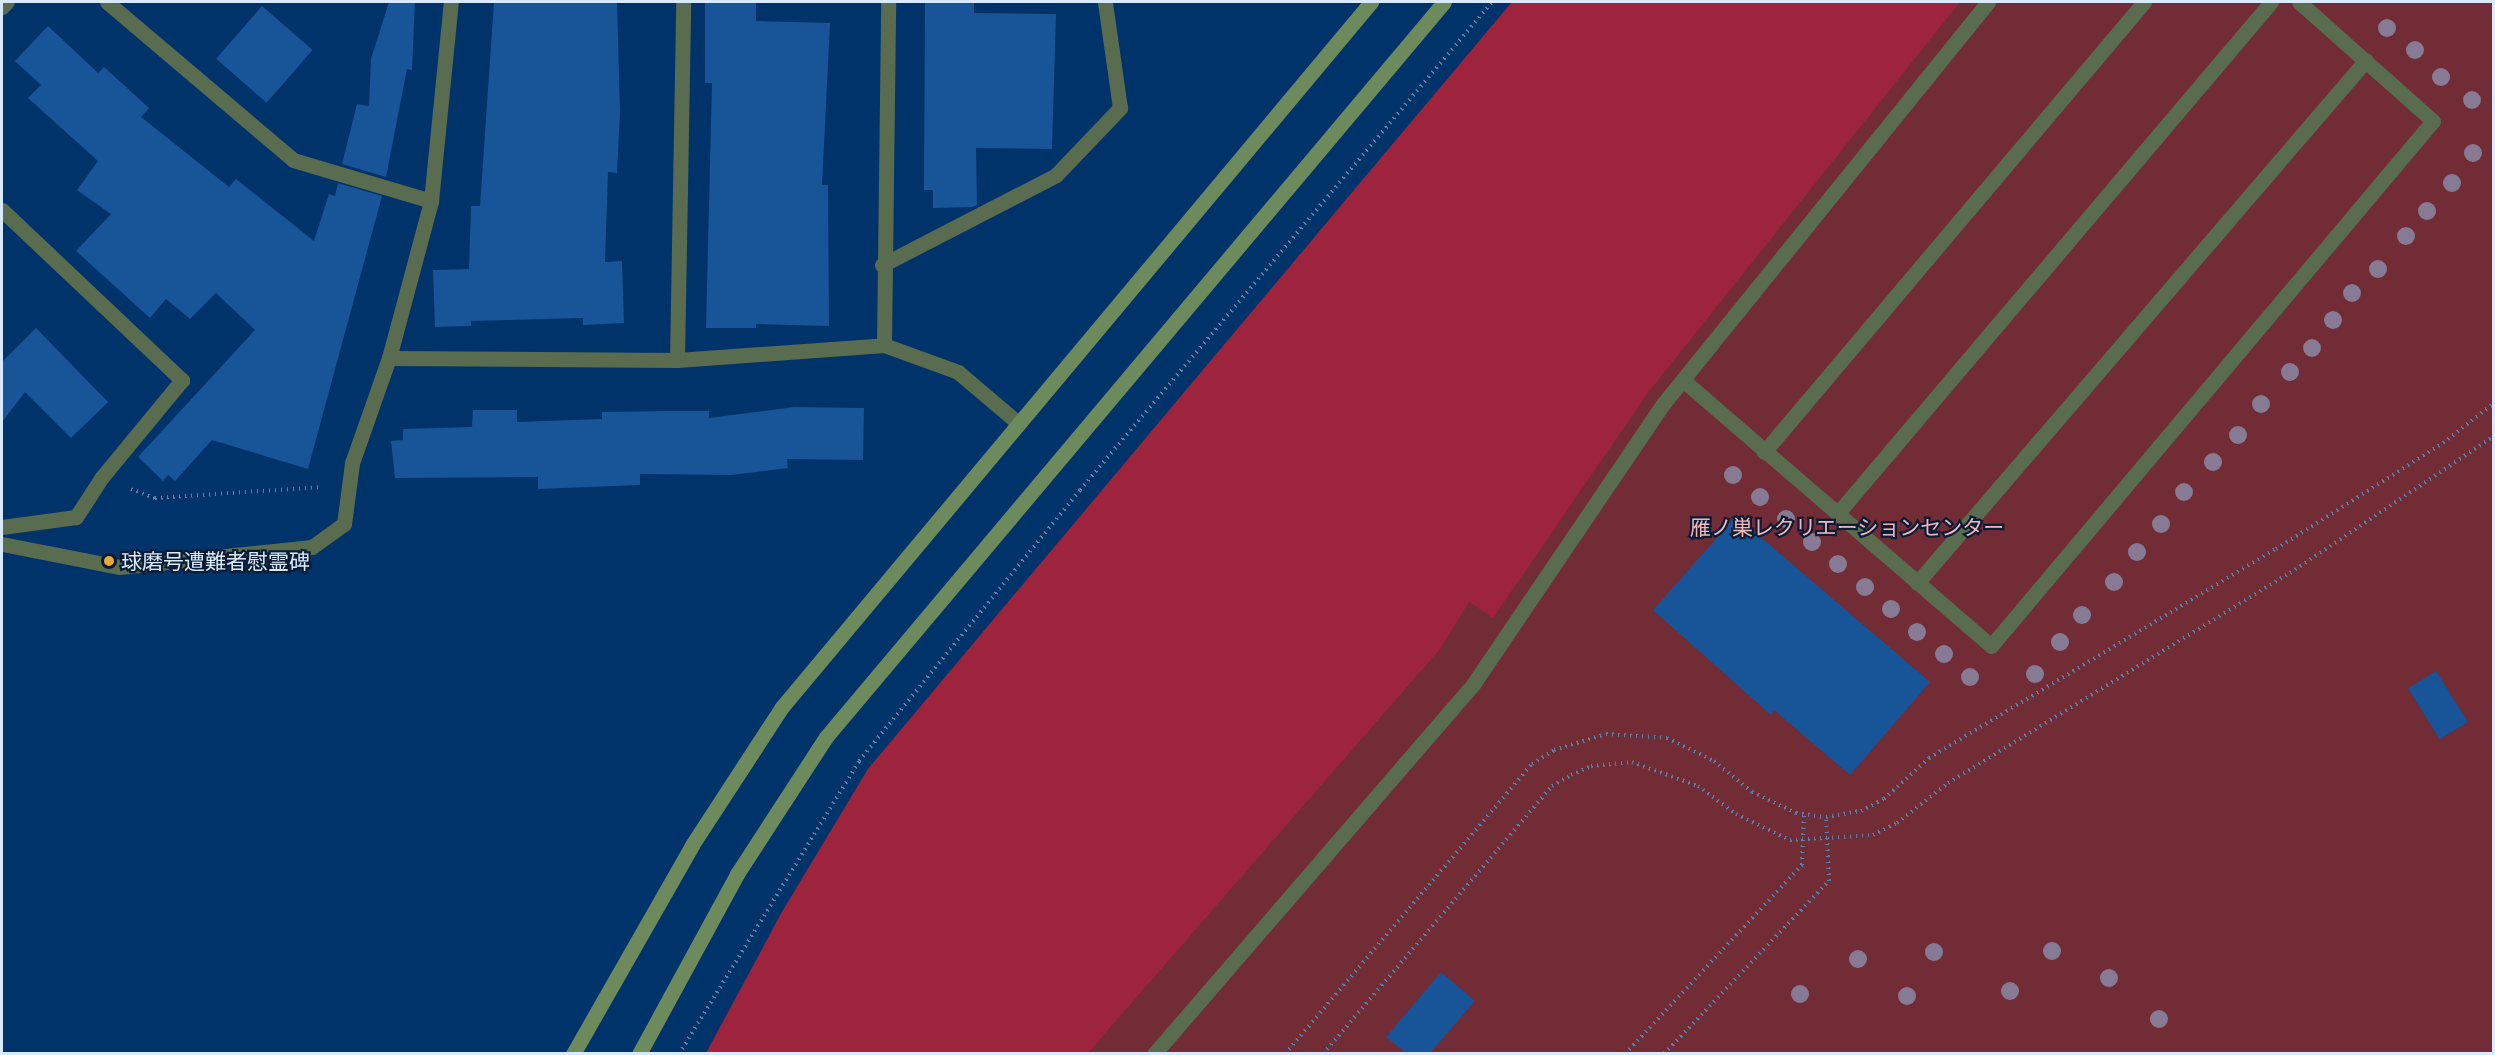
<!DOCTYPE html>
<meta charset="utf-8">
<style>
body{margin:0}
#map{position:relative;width:2495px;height:1055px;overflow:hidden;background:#00336a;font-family:Lato,"Noto Sans JP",sans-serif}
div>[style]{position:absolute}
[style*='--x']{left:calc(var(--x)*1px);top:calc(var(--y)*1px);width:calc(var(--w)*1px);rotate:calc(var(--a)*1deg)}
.green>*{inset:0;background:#712c35}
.forest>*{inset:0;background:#9e233d}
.building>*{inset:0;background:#175498;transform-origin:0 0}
.path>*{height:4px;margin-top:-2px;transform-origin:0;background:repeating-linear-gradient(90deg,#5b80a8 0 1.5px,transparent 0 6px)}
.lane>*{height:15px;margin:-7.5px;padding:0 7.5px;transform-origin:7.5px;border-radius:7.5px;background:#596c4f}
.street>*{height:15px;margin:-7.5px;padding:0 7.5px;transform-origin:7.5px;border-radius:7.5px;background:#596c4f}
.secondary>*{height:15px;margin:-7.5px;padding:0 7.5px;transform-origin:7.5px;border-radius:7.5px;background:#6d8a5d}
.trees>*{width:18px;height:18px;margin:-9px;border-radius:50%;background:#877a95}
.dots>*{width:16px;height:16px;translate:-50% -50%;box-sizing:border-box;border:3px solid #081c35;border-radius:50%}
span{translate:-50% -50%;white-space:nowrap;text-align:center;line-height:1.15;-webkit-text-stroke:4.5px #081c35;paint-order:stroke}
.park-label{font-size:21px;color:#f6b5b9}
.poi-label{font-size:21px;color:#daeafe}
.left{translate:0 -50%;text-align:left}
.frame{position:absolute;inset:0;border:3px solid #daeafe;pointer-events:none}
</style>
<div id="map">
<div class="green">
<i style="clip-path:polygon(1512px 2px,2493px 2px,2493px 1053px,707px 1054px,782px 912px,868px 769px)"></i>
</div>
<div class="forest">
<i style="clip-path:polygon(1512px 2px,1960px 2px,1647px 394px,1493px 618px,1469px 602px,1440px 649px,1088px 1053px,706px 1053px,782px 912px,868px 769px)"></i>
</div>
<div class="building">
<i style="clip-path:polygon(389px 2px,415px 2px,412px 70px,407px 69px,386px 177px,342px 164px,357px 104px,369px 106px,371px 59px)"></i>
<i style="clip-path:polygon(494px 2px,617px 2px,620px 111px,617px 173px,608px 172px,605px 262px,622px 261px,624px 323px,583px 325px,583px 318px,471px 321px,471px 326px,435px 327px,433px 270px,469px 269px,471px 206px,480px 206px)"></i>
<i style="clip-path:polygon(705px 2px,756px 2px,756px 21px,830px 23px,822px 185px,828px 185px,829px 326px,756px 324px,756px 328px,706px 328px,712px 83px,705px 83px)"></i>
<i style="clip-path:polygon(925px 2px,974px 2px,974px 13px,1056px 14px,1052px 149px,976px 148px,977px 205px,972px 207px,933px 208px,933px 190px,924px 190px)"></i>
<i style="left:262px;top:6px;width:67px;height:70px;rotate:41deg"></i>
<i style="clip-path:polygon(48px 26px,98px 73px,104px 67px,149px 108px,141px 117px,229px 187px,236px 179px,314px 241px,329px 194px,335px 196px,338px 183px,382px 196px,308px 469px,212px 440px,175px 481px,168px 475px,163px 481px,138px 457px,255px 330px,216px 293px,190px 319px,166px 299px,150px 318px,76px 251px,111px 214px,77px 190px,98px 161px,28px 98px,41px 85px,15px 61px)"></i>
<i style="clip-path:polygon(36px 328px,108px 402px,71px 438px,25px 392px,2px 422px,2px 362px)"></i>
<i style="clip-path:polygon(794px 407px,864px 408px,863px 460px,787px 459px,788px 468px,731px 475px,640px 474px,640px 485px,538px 489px,538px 477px,395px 478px,391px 441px,403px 440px,403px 429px,472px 427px,473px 410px,517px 410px,517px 422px,602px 419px,602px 412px,673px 411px,709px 411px,709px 418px)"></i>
<i style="clip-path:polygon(1736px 516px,1930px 682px,1850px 775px,1774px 710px,1771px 715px,1653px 610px)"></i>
<i style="left:2436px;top:671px;width:60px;height:33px;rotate:58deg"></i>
<i style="clip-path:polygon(1441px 972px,1475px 1001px,1430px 1053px,1406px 1053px,1386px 1037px)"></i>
</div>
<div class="path">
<i style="--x:131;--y:489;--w:26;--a:21"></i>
<i style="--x:155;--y:498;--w:164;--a:-3.8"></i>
<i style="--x:679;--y:1054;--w:344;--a:-58.4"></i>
<i style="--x:859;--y:761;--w:350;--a:-50.8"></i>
<i style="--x:1080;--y:490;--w:639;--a:-49.83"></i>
<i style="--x:1285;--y:1054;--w:381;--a:-49.6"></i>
<i style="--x:1532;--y:764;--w:26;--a:-32"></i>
<i style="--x:1554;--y:750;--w:54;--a:-17.1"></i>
<i style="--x:1606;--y:734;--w:61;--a:3.8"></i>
<i style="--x:1667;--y:738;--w:52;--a:26.1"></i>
<i style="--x:1714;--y:761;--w:49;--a:39.2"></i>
<i style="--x:1752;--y:792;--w:49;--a:25.5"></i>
<i style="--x:1796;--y:813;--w:30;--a:8"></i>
<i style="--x:1826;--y:817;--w:36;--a:-10"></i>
<i style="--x:1861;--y:811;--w:26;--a:-28"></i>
<i style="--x:1884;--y:799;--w:61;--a:-42.3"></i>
<i style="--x:1929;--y:758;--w:405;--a:-31.1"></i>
<i style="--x:2276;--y:549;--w:198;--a:-32.4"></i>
<i style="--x:2443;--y:443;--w:65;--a:-38.1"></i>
<i style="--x:1323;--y:1054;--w:353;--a:-49.5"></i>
<i style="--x:1552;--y:786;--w:22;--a:-30"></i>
<i style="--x:1571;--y:775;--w:22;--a:-24"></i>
<i style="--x:1591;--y:766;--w:41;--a:-5.6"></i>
<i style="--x:1632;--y:762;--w:70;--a:20"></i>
<i style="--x:1698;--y:786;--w:47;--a:36.4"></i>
<i style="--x:1736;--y:814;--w:60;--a:25.7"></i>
<i style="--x:1790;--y:840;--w:83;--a:-3.4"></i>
<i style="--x:1873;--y:835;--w:27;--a:-27"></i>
<i style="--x:1897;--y:823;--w:65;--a:-38.1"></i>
<i style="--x:1948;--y:783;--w:401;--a:-31.6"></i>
<i style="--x:2290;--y:573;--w:246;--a:-33.9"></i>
<i style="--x:1625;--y:1054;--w:259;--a:-46.9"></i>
<i style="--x:1802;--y:865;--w:50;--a:-87.7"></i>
<i style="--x:1664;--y:1054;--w:239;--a:-46.4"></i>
<i style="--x:1829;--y:881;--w:64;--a:-92.7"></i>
</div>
<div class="lane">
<i style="--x:1683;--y:380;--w:407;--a:40.8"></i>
<i style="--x:1991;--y:646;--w:686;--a:-49.91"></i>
<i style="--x:2433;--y:121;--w:179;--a:-138.4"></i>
<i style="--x:1764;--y:452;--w:589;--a:-49.82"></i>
<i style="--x:1837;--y:514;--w:671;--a:-49.71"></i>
<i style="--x:1917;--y:583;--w:689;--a:-49.35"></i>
<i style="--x:1154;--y:1054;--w:490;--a:-49.2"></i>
<i style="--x:1474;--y:683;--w:337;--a:-55.9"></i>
<i style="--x:1663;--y:404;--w:517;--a:-51.05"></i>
</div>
<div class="street">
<i style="--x:107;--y:2;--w:244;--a:40.3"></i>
<i style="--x:293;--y:160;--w:144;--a:16.5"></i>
<i style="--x:2;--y:7;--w:7;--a:-45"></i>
<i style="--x:2;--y:210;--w:248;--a:43.4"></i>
<i style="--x:182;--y:380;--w:126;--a:129.5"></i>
<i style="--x:102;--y:477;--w:48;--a:123"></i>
<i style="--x:76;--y:517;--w:75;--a:172.3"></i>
<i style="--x:882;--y:265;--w:196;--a:-27.3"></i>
<i style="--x:1056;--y:175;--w:93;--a:-46.3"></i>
<i style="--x:1120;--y:108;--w:107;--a:-98.1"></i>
<i style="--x:884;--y:345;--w:343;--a:-89.3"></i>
<i style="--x:389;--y:358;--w:288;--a:0.4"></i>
<i style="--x:677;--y:360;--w:208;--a:-4.1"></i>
<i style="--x:884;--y:345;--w:79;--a:20"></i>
<i style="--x:958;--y:372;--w:77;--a:40.3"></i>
<i style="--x:677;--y:360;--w:358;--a:-89"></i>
<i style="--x:2;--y:544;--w:119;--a:11.1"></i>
<i style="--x:119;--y:567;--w:194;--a:-5.9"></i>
<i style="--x:312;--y:547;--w:39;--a:-36"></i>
<i style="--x:344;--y:524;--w:62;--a:-82.5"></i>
<i style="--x:352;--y:463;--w:111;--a:-70.6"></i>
<i style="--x:389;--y:358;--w:163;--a:-75"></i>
<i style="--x:431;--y:201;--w:200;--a:-84.3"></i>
</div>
<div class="secondary">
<i style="--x:573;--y:1054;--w:241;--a:-60.3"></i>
<i style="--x:692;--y:845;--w:165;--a:-56.9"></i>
<i style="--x:782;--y:707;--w:919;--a:-50.12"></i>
<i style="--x:639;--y:1054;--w:205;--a:-61.4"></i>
<i style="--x:737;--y:874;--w:163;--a:-57"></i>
<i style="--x:826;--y:737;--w:960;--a:-49.94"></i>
</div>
<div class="trees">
<i style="left:2387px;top:28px"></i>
<i style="left:2415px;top:50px"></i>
<i style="left:2441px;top:77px"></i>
<i style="left:2472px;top:100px"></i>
<i style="left:2473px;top:153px"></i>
<i style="left:2452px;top:183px"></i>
<i style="left:2427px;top:211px"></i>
<i style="left:2406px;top:236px"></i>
<i style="left:2378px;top:269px"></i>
<i style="left:2352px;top:293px"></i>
<i style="left:2333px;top:320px"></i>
<i style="left:2312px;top:348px"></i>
<i style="left:2290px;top:372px"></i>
<i style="left:2261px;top:404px"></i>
<i style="left:2238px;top:435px"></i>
<i style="left:2213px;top:462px"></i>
<i style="left:1733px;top:475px"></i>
<i style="left:2184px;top:492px"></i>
<i style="left:1760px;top:497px"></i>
<i style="left:1786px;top:519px"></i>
<i style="left:2161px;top:524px"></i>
<i style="left:1812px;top:542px"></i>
<i style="left:2137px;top:552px"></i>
<i style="left:1838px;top:564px"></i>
<i style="left:2114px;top:582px"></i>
<i style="left:1865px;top:587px"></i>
<i style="left:1891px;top:609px"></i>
<i style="left:2082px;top:615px"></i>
<i style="left:1917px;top:632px"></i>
<i style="left:2060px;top:642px"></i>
<i style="left:1944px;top:654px"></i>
<i style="left:2035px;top:674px"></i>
<i style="left:1970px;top:677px"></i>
<i style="left:2052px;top:951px"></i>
<i style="left:1934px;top:952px"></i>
<i style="left:1858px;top:959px"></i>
<i style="left:2109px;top:978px"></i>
<i style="left:2010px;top:991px"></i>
<i style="left:1800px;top:994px"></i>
<i style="left:1907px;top:996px"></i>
<i style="left:2159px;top:1019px"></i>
</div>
<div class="dots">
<i style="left:109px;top:561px;background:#eda83b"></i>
</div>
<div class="park-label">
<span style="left:1847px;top:527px">雁ノ巣レクリエーションセンター</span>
</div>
<div class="poi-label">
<span class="left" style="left:121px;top:561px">球磨号遭難者慰霊碑</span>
</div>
<div class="frame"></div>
</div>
